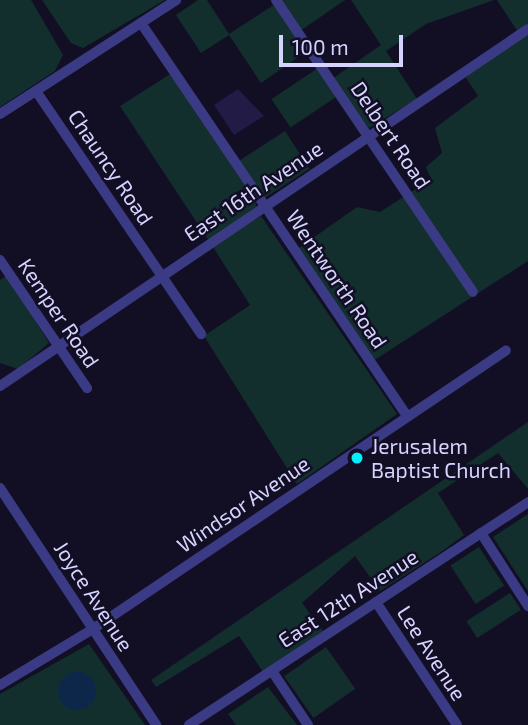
<!DOCTYPE html>
<style>
body{margin:0}
#map{position:relative;width:528px;height:725px;overflow:hidden;background:#120f25;font-family:"Exo 2",sans-serif}
div>[style]{position:absolute}
[style*='--x']{left:calc(var(--x)*1px);top:calc(var(--y)*1px);width:calc(var(--w)*1px);rotate:calc(var(--a)*1deg)}
.green>*{inset:0;background:#122f2d;transform-origin:0 0}
.water>*{inset:0;background:#0d274b}
.round{border-radius:50%}
.building>*{inset:0;background:#221b46}
.minor>*{height:10px;margin:-5px;padding:0 5px;transform-origin:5px;border-radius:5px;background:#3a3a85}
.dots>*{width:19px;height:19px;translate:-50% -50%;box-sizing:border-box;border:4px solid #120f25;border-radius:50%}
span{translate:-50% -50%;white-space:nowrap;text-align:center;line-height:1.15;-webkit-text-stroke:5px #120f25;paint-order:stroke}
.street-label{font-size:21px;color:#d6d3ff}
.poi-label{font-size:21px;color:#d6d3ff}
.left{translate:0 -50%;text-align:left}
.scale{position:absolute;left:279px;top:35px;width:124px;height:32px;box-sizing:border-box;border:4px solid #d6d3ff;border-top:0;padding-left:9px;font-size:21px;line-height:24px;white-space:nowrap;color:#d6d3ff;-webkit-text-stroke:5px #120f25;paint-order:stroke}
</style>
<div id="map">
<div class="green">
<i style="clip-path:polygon(0 0,31px 0,63px 55px,55px 71px,0 107px)"></i>
<i style="clip-path:polygon(42px 0,165px 0,83px 48px,71px 43px)"></i>
<i style="clip-path:polygon(198px 0,207px 0,229px 34px,275px 4px,307px 51px,261px 83px,229px 35px,201px 53px,176px 15px)"></i>
<i style="clip-path:polygon(279px 0,345px 0,300px 31px)"></i>
<i style="clip-path:polygon(351px 0,494px 0,426px 24px,386px 51px,417px 99px,369px 128px,332px 79px,381px 45px)"></i>
<i style="clip-path:polygon(497px 0,528px 0,528px 25px,518px 32px)"></i>
<i style="clip-path:polygon(528px 32px,528px 261px,373px 361px,296px 250px,357px 207px,380px 212px,431px 179px,426px 167px,442px 153px,435px 128px,478px 96px,465px 76px)"></i>
<i style="left:318px;top:68px;width:34px;height:56px;rotate:56deg"></i>
<i style="clip-path:polygon(172px 73px,255px 199px,256px 207px,209px 241px,120px 106px)"></i>
<i style="left:285px;top:131px;width:45px;height:56px;rotate:57deg"></i>
<i style="clip-path:polygon(261px 216px,397px 414px,297px 484px,204px 336px,250px 305px,213px 247px)"></i>
<i style="clip-path:polygon(7px 275px,49px 343px,18px 369px,0 363px,0 280px)"></i>
<i style="clip-path:polygon(528px 422px,528px 489px,498px 453px,438px 493px,464px 535px,441px 552px,380px 591px,355px 556px,302px 603px,323px 631px,263px 672px,239px 636px,156px 687px,151px 680px)"></i>
<i style="clip-path:polygon(528px 514px,528px 591px,493px 537px)"></i>
<i style="left:479px;top:547px;width:46px;height:34px;rotate:57deg"></i>
<i style="left:510px;top:593px;width:20px;height:52px;rotate:57deg"></i>
<i style="clip-path:polygon(89px 644px,145px 725px,0 725px,0 694px)"></i>
<i style="left:326px;top:647px;width:51px;height:51px;rotate:55deg"></i>
<i style="clip-path:polygon(268px 687px,297px 725px,236px 725px,228px 714px)"></i>
</div>
<div class="water">
<i class="round" style="left:58px;top:672px;width:38px;height:38px"></i>
</div>
<div class="building">
<i style="clip-path:polygon(238px 89px,264px 116px,234px 135px,214px 105px)"></i>
</div>
<div class="minor">
<i style="--x:276;--y:0;--w:352;--a:56"></i>
<i style="--x:141;--y:23;--w:475;--a:55.9"></i>
<i style="--x:36;--y:91;--w:294;--a:55.8"></i>
<i style="--x:0;--y:114;--w:210;--a:-32.9"></i>
<i style="--x:0;--y:260;--w:155;--a:55.8"></i>
<i style="--x:0;--y:386;--w:637;--a:-34.06"></i>
<i style="--x:0;--y:488;--w:284;--a:56.6"></i>
<i style="--x:481;--y:533;--w:87;--a:57.2"></i>
<i style="--x:376;--y:602;--w:147;--a:56.6"></i>
<i style="--x:272;--y:671;--w:65;--a:56.3"></i>
<i style="--x:0;--y:685;--w:109;--a:-31.1"></i>
<i style="--x:93;--y:629;--w:498;--a:-34"></i>
<i style="--x:189;--y:725;--w:406;--a:-33.3"></i>
</div>
<div class="dots">
<i style="left:357px;top:458px;background:#00f0fe"></i>
</div>
<div class="street-label">
<span style="left:391px;top:135px;rotate:56deg">Delbert Road</span>
<span style="left:111px;top:167px;rotate:56deg">Chauncy Road</span>
<span style="left:253px;top:191px;rotate:-34deg">East 16th Avenue</span>
<span style="left:337px;top:279px;rotate:56deg">Wentworth Road</span>
<span style="left:59px;top:313px;rotate:56deg">Kemper Road</span>
<span style="left:243px;top:504px;rotate:-34deg">Windsor Avenue</span>
<span style="left:94px;top:596px;rotate:57deg">Joyce Avenue</span>
<span style="left:348px;top:598px;rotate:-33deg">East 12th Avenue</span>
<span style="left:432px;top:653px;rotate:57deg">Lee Avenue</span>
</div>
<div class="poi-label">
<span class="left" style="left:371px;top:458px">Jerusalem<br>Baptist Church</span>
</div>
<div class="scale">100 m</div>
</div>
